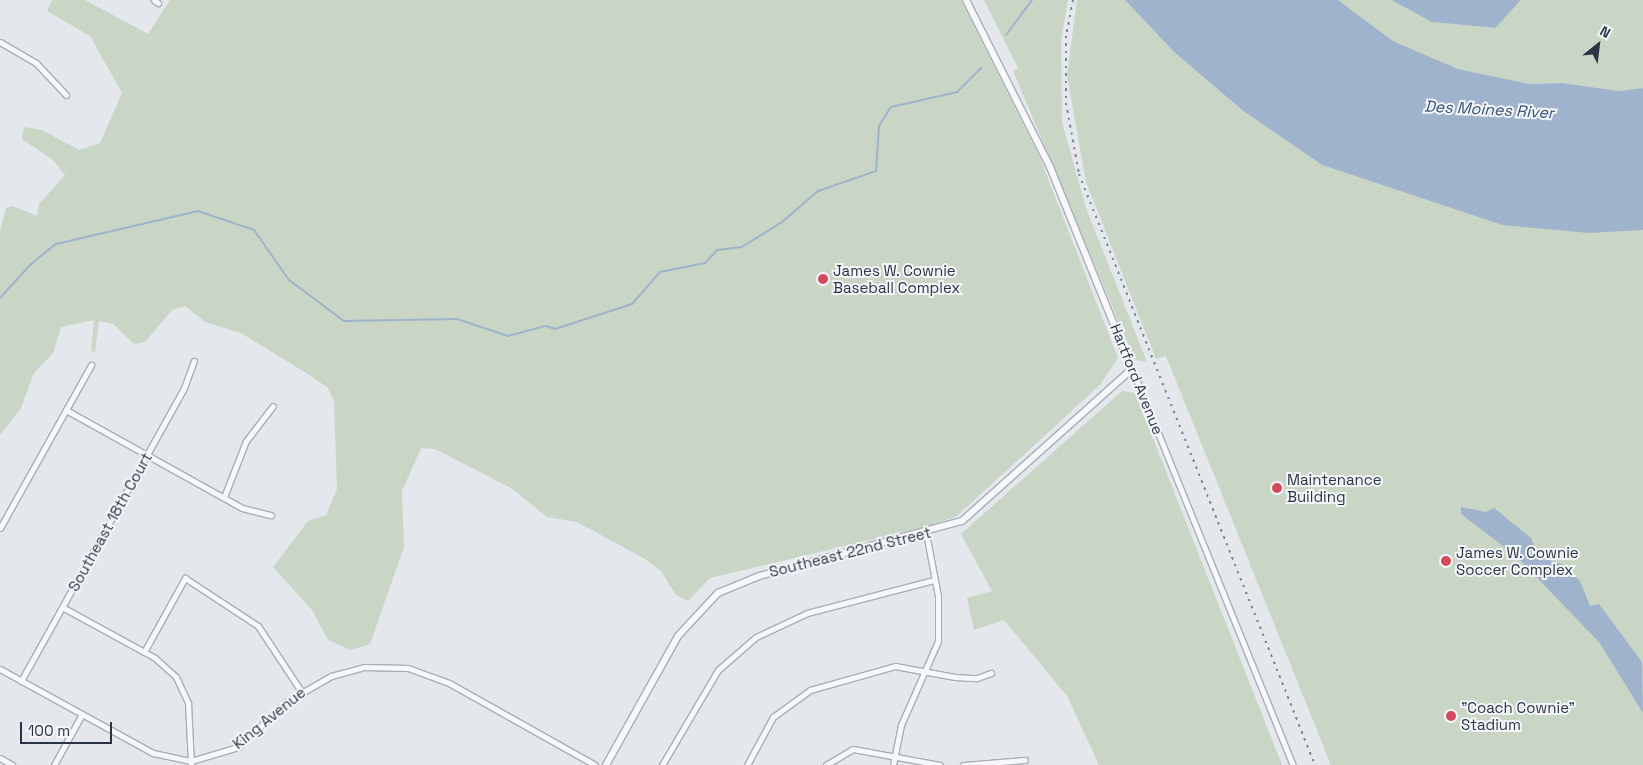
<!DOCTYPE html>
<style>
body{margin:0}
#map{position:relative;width:1643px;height:765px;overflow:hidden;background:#e4e7ec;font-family:"Space Grotesk",sans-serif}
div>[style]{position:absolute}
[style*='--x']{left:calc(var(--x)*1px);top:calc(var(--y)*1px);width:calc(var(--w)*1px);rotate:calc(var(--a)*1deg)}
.green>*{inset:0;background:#c9d6c5}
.water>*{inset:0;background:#9fb4cc}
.stream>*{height:2px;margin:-1px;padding:0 1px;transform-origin:1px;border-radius:1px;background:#9fb4cc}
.roads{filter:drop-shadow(1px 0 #a9aeb7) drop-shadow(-1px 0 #a9aeb7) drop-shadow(0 1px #a9aeb7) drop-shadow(0 -1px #a9aeb7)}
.minor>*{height:5px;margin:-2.5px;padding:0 2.5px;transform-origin:2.5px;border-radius:2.5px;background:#f7f8fa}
.tertiary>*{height:6px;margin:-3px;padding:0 3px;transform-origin:3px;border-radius:3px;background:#f7f8fa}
.rail>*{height:2px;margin-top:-1px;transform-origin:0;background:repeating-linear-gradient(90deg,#7d8696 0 2.5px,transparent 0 7.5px)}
.dots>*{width:14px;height:14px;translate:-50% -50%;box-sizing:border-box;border:2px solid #f4f6f9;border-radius:50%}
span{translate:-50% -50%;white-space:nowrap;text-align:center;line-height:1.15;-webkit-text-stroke:4px #f4f6f9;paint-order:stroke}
.poi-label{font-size:15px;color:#2b3445}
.left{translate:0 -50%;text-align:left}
.street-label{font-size:15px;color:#2b3445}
.water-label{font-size:16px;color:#34527a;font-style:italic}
.north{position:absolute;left:1573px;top:20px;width:50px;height:50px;-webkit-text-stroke:4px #f4f6f9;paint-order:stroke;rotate:29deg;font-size:14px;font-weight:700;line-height:20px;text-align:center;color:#2b3445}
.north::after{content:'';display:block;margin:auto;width:18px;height:22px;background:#2b3445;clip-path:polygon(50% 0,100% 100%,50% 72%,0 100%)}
.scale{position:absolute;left:20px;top:722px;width:92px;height:22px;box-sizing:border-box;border:2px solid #2b3445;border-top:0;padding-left:6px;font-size:15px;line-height:18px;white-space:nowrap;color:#2b3445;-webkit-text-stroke:4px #f4f6f9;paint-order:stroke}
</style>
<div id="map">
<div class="green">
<i style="clip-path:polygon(52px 0,85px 0,148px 34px,170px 0,961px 0,1040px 158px,1118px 358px,1100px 385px,957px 516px,929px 526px,710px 578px,688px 601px,676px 595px,661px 571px,645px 559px,577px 522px,547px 517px,511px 488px,435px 449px,421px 448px,402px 491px,404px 547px,370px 644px,351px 650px,328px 640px,312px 610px,273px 567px,308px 521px,326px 515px,337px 489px,334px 401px,328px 388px,311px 376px,241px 333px,205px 322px,185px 306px,172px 310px,145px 342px,134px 344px,113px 324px,99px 321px,95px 352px,91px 351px,94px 320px,61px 327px,53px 353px,34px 373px,21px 408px,0 435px,0 231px,6px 208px,13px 206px,37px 216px,39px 204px,65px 175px,53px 160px,22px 139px,24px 127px,42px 130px,79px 150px,100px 143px,122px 93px,90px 36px,47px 11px)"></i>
<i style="clip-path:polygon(984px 0,1068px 0,1061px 41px,1062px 122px,1086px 208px,1147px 362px,1136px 360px,1131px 351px,1013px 71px,1018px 68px)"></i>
<i style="clip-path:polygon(1077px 0,1125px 0,1174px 52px,1242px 110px,1322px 165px,1502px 225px,1643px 230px,1643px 765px,1331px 765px,1166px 356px,1156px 359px,1086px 182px,1067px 75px)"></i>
<i style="clip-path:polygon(1338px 0,1391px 0,1432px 22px,1494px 28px,1521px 0,1643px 0,1643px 88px,1619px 91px,1562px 83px,1530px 84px,1458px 69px,1393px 41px)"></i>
<i style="clip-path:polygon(1122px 391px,1135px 393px,1282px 765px,1099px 765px,1067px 696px,1004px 620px,974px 630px,967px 598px,992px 591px,961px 534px)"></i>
</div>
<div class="water">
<i style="clip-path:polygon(1125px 0,1338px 0,1393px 41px,1458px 69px,1530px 84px,1562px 83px,1619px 91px,1643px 88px,1643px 230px,1589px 233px,1502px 225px,1322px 165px,1242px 110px,1174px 52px)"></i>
<i style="clip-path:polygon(1391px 0,1521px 0,1495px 28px,1432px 22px)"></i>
<i style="clip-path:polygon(1461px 507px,1486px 512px,1494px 508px,1531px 538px,1539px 557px,1565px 565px,1580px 581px,1590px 606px,1599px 604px,1642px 662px,1643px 713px,1599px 642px,1516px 556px,1461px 514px)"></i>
</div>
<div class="stream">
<i style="--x:1006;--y:35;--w:44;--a:-53.4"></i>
<i style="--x:0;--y:298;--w:46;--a:-47.6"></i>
<i style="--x:31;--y:264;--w:32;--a:-39"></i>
<i style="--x:56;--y:244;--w:146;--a:-13.1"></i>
<i style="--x:198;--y:211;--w:59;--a:18.7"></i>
<i style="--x:254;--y:230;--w:61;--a:55"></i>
<i style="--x:289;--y:280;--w:69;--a:36.7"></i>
<i style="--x:344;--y:321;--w:113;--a:-1"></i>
<i style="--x:457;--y:319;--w:54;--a:18.4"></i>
<i style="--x:508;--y:336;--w:39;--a:-15"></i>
<i style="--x:546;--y:326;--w:9;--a:18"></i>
<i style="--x:555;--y:329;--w:81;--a:-18"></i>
<i style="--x:632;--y:304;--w:43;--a:-48.8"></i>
<i style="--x:660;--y:272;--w:46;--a:-11.3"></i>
<i style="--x:705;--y:263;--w:18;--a:-47"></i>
<i style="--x:717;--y:250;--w:25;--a:-7"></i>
<i style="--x:742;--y:247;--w:47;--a:-32"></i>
<i style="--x:782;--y:222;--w:48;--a:-40.7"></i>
<i style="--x:818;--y:191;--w:61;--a:-19"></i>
<i style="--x:876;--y:171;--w:45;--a:-86.2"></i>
<i style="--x:879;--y:126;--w:22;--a:-58"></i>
<i style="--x:891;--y:107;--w:68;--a:-12.8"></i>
<i style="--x:957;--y:92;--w:34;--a:-45"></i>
</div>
<div class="roads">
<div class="minor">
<i style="--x:154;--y:0;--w:5;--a:37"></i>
<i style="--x:0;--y:42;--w:42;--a:30.3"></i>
<i style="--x:36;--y:63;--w:44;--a:46.8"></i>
<i style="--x:1132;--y:369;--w:427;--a:67.9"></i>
<i style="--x:66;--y:410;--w:201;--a:29.1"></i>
<i style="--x:242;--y:508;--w:30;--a:14"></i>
<i style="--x:224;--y:497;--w:60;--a:-68.6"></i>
<i style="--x:246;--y:441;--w:44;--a:-52.4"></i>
<i style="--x:0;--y:528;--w:187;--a:-60.8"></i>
<i style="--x:62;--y:607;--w:106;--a:28.7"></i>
<i style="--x:155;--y:658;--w:28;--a:42"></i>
<i style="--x:176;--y:677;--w:29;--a:65"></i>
<i style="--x:188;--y:703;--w:62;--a:87.2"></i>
<i style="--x:144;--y:652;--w:85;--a:-61"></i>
<i style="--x:185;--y:578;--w:87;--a:33.3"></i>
<i style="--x:258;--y:626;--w:78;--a:56.5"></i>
<i style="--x:0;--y:669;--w:175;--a:28.8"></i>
<i style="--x:153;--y:753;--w:39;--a:12"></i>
<i style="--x:191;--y:761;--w:49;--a:-16.6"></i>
<i style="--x:238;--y:747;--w:66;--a:-43.2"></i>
<i style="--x:286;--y:702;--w:52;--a:-30"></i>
<i style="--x:331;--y:676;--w:34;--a:-15"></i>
<i style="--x:364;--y:667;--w:44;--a:1.3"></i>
<i style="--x:408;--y:668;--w:44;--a:20.1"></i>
<i style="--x:449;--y:683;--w:167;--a:29.3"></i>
<i style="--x:21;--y:681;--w:335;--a:-60.9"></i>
<i style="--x:184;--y:388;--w:29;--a:-70"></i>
<i style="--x:0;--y:758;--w:14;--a:30"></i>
<i style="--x:54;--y:765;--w:58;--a:-61.2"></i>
<i style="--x:662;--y:765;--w:110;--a:-59.5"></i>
<i style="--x:718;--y:670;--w:50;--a:-41"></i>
<i style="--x:756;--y:637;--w:56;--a:-25.2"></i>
<i style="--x:807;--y:613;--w:131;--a:-14.6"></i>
<i style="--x:747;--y:765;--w:55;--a:-61.6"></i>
<i style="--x:773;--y:717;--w:46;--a:-36.1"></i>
<i style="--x:810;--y:690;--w:88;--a:-15.8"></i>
<i style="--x:895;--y:666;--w:61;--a:10.4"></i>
<i style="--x:955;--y:677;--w:22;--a:3"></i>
<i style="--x:977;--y:678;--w:15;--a:-20"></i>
<i style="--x:826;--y:765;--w:31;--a:-31"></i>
<i style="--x:853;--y:749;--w:88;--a:10.4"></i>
<i style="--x:893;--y:765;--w:41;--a:-78.7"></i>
<i style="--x:901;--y:725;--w:92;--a:-66.2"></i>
<i style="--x:938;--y:641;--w:45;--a:-90"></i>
<i style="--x:938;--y:596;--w:64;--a:-100.8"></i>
<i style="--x:963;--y:765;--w:62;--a:-4.6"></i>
</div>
<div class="tertiary">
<i style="--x:606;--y:765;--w:148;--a:-60.8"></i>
<i style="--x:678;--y:636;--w:59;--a:-47.1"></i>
<i style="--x:718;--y:593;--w:44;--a:-22.5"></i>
<i style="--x:759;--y:576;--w:210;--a:-15.2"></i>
<i style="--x:962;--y:521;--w:228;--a:-41.8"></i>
<i style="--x:1132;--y:369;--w:218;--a:-112.1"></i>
<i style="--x:1050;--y:167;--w:187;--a:-116.7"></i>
</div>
</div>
<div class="rail">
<i style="--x:1073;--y:0;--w:37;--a:101"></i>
<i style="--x:1066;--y:36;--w:67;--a:90"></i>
<i style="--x:1066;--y:103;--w:72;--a:79.6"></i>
<i style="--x:1079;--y:174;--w:636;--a:68.23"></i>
</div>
<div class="dots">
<i style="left:823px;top:279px;background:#d1495b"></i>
<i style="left:1277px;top:488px;background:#d1495b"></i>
<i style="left:1446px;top:561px;background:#d1495b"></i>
<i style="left:1451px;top:716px;background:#d1495b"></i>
</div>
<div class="poi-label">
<span class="left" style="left:833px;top:279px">James W. Cownie<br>Baseball Complex</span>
<span class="left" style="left:1287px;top:488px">Maintenance<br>Building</span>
<span class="left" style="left:1456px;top:561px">James W. Cownie<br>Soccer Complex</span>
<span class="left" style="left:1461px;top:716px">"Coach Cownie"<br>Stadium</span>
</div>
<div class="street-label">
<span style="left:1137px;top:379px;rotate:68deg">Hartford Avenue</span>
<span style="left:110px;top:522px;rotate:-61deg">Southeast 18th Court</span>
<span style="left:850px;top:552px;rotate:-14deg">Southeast 22nd Street</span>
<span style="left:269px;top:718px;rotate:-39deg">King Avenue</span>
</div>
<div class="water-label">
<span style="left:1489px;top:110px;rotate:3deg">Des Moines River</span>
</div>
<div class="north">N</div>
<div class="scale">100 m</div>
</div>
